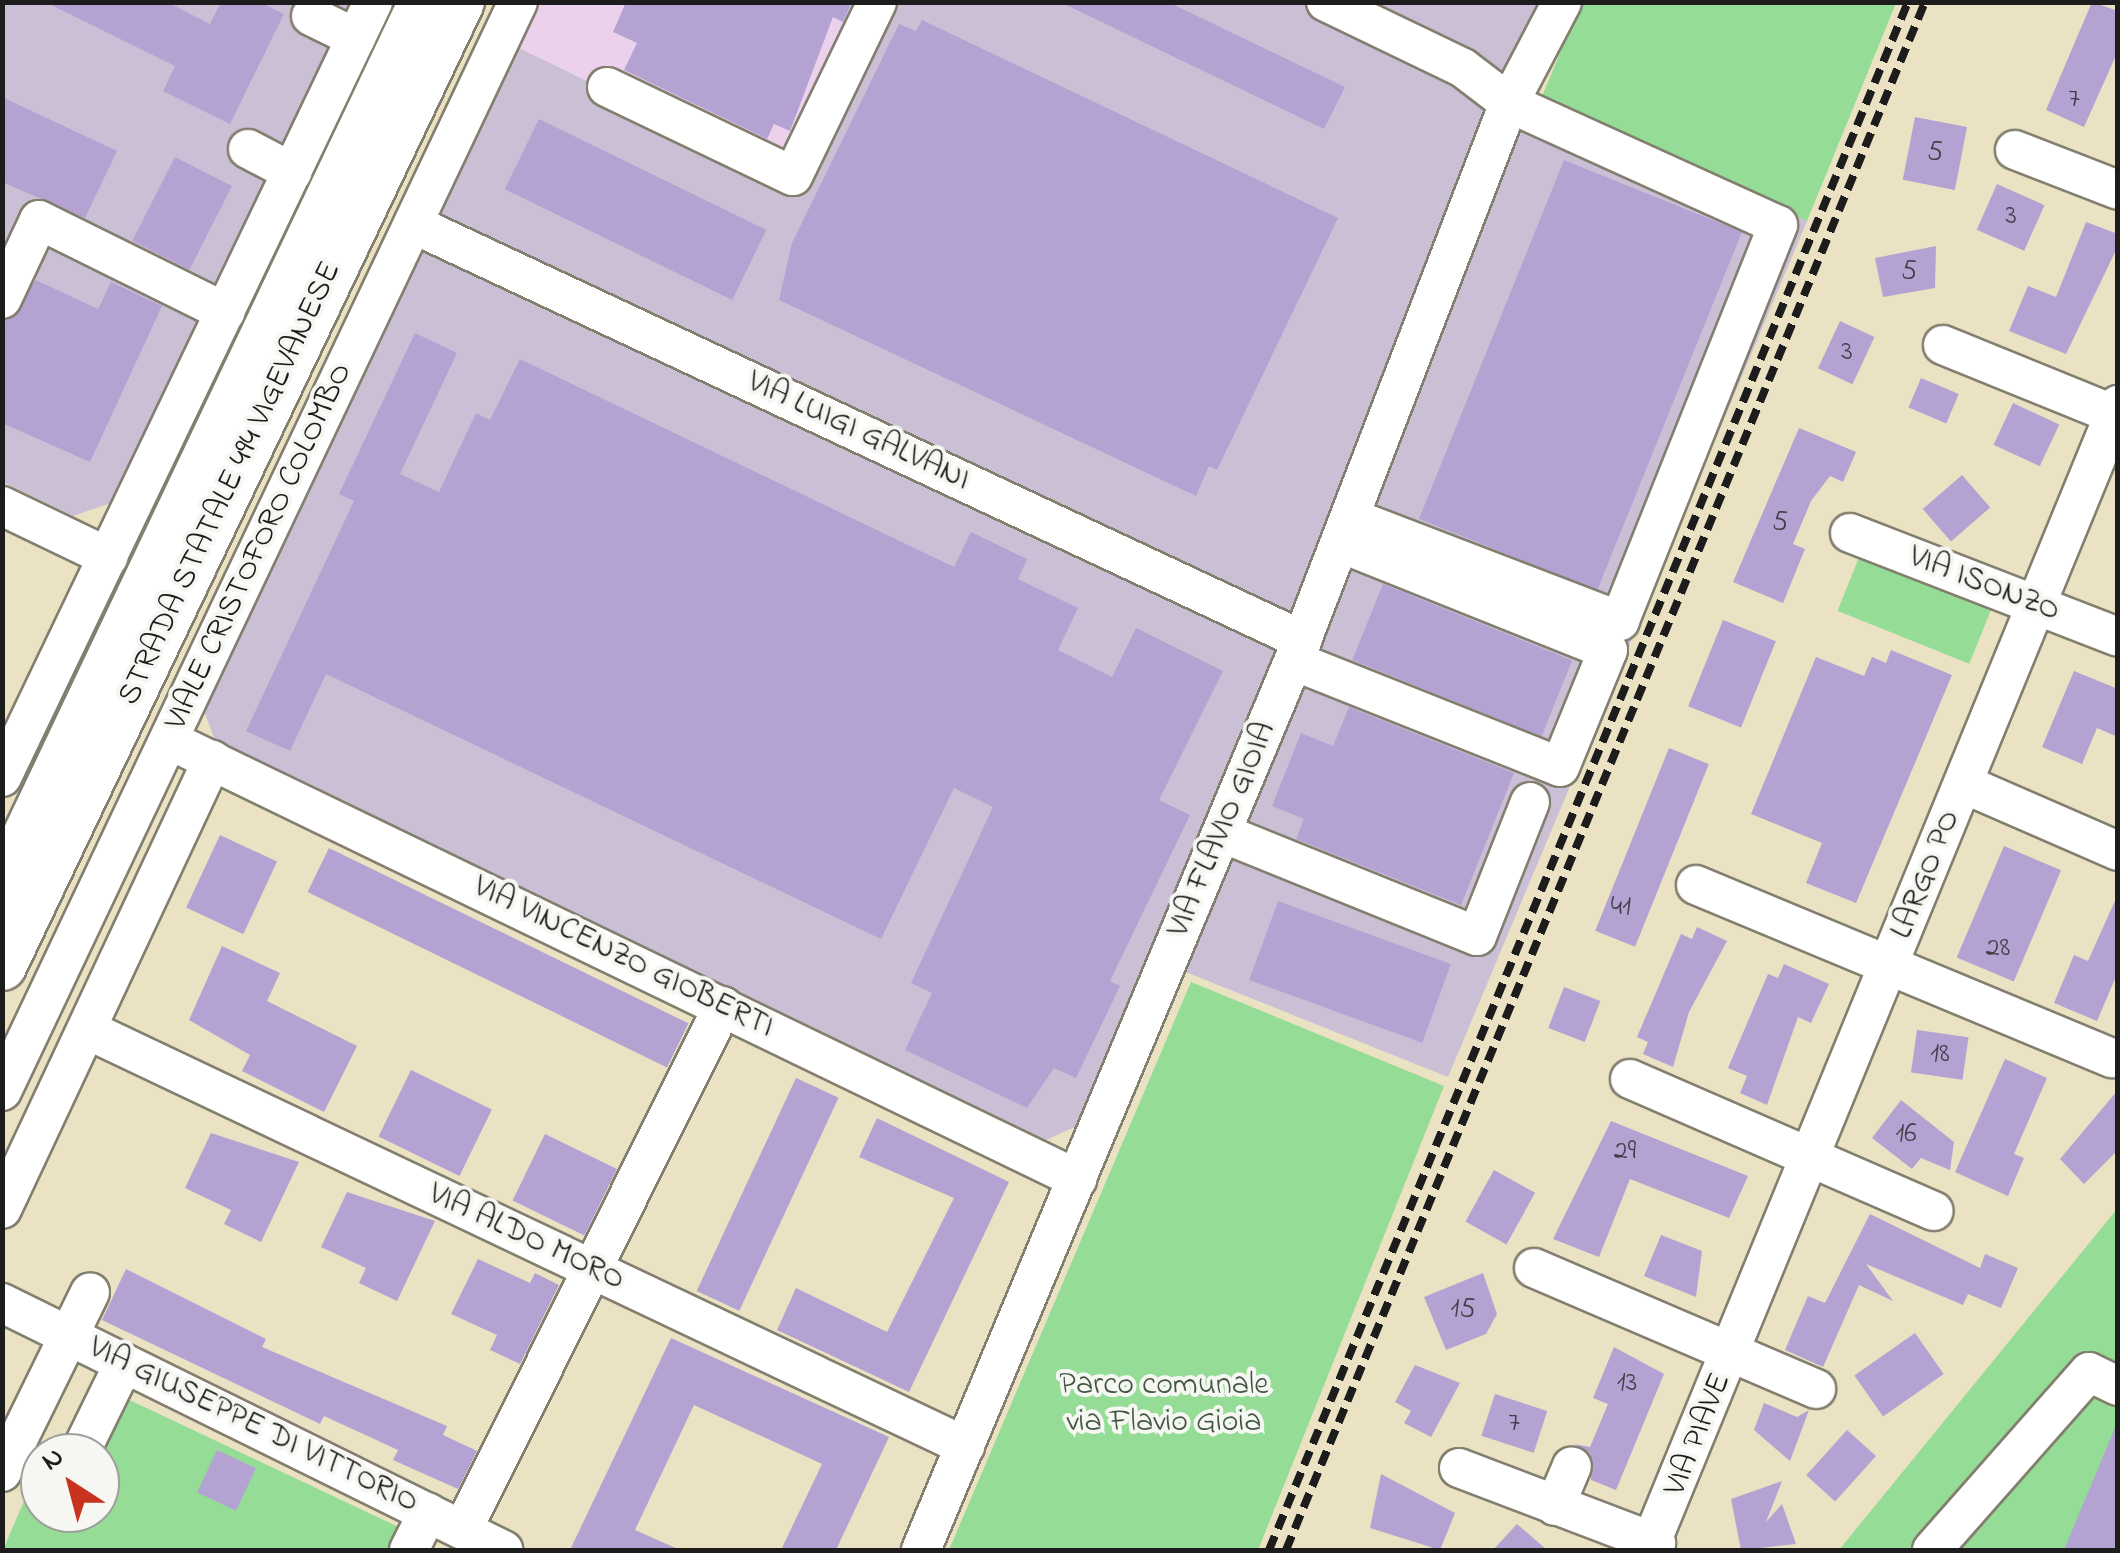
<!DOCTYPE html>
<style>
body{margin:0}
#map{position:relative;width:2120px;height:1553px;overflow:hidden;background:#eae2c2;font-family:"Indie Flower",sans-serif}
div>[style]{position:absolute}
[style*='--x']{left:calc(var(--x)*1px);top:calc(var(--y)*1px);width:calc(var(--w)*1px);rotate:calc(var(--a)*1deg)}
.built>*{inset:0;background:#ebd1eb}
.industrial>*{inset:0;background:#cbbfd5}
.green>*{inset:0;background:#95dc96;transform-origin:0 0}
.building>*{inset:0;background:#b4a3d2;transform-origin:0 0}
.roads{filter:drop-shadow(2px 0 #837f6f) drop-shadow(-2px 0 #837f6f) drop-shadow(0 2px #837f6f) drop-shadow(0 -2px #837f6f)}
.minor>*{height:38px;margin:-19px;padding:0 19px;transform-origin:19px;border-radius:19px;background:#fff}
.major>*{height:48px;margin:-24px;padding:0 24px;transform-origin:24px;border-radius:24px;background:#fff}
.rail>*{height:8px;margin-top:-4px;transform-origin:0;background:repeating-linear-gradient(90deg,#1c1c1c 0 15px,transparent 0 23px)}
span{translate:-50% -50%;white-space:nowrap;text-align:center;line-height:1.15;-webkit-text-stroke:8px #f6f6f2;paint-order:stroke}
.number-label{font-size:28px;color:#423e4a}
.number-label span{-webkit-text-stroke-width:0}
.street-label{font-size:32px;color:#1c1c1c}
.park-label{font-size:32px;color:#405641}
.frame{position:absolute;inset:0;border:5px solid #1c1c1c;pointer-events:none}
.north{position:absolute;left:20px;top:1433px;width:100px;height:100px;box-sizing:border-box;background:#f6f6f2;border:2px solid #9f9f9c;border-radius:50%;rotate:324deg;font-size:28px;font-weight:700;line-height:40px;text-align:center;color:#1c1c1c}
.north::after{content:'';display:block;margin:auto;width:35px;height:45px;background:#c8321e;clip-path:polygon(50% 0,100% 100%,50% 72%,0 100%)}
</style>
<div id="map">
<div class="built">
<i style="clip-path:polygon(537px 3px,886px 3px,797px 184px,515px 46px)"></i>
</div>
<div class="industrial">
<i style="clip-path:polygon(2px 3px,351px 3px,117px 501px,73px 516px,3px 482px)"></i>
<i style="clip-path:polygon(886px 3px,1545px 3px,1526px 49px,1538px 106px,1807px 221px,1448px 1077px,1153px 959px,1083px 1123px,1046px 1140px,217px 746px,203px 708px,515px 46px,796px 183px)"></i>
</div>
<div class="green">
<i style="clip-path:polygon(1581px 3px,1896px 3px,1807px 221px,1538px 106px)"></i>
<i style="left:1860px;top:555px;width:142px;height:60px;rotate:22deg"></i>
<i style="clip-path:polygon(1191px 982px,1444px 1086px,1258px 1550px,949px 1550px)"></i>
<i style="clip-path:polygon(2117px 1209px,2117px 1550px,1839px 1550px)"></i>
<i style="clip-path:polygon(121px 1396px,405px 1530px,395px 1550px,3px 1550px,40px 1464px,40px 1513px,100px 1513px,100px 1453px)"></i>
</div>
<div class="building">
<i style="clip-path:polygon(45px 2px,167px 2px,210px 24px,221px 2px,260px 2px,284px 14px,230px 124px,163px 91px,175px 66px)"></i>
<i style="clip-path:polygon(626px 2px,852px 2px,843px 22px,833px 17px,790px 131px,774px 124px,767px 139px,624px 70px,637px 43px,613px 32px)"></i>
<i style="clip-path:polygon(1060px 2px,1168px 2px,1345px 87px,1324px 129px)"></i>
<i style="clip-path:polygon(2092px 2px,2118px 11px,2118px 51px,2084px 127px,2046px 110px)"></i>
<i style="clip-path:polygon(922px 20px,1338px 218px,1217px 470px,1209px 466px,1196px 496px,779px 300px,792px 243px,899px 24px,916px 31px)"></i>
<i style="clip-path:polygon(2px 97px,117px 151px,85px 218px,2px 182px)"></i>
<i style="left:1915px;top:117px;width:53px;height:64px;rotate:11deg"></i>
<i style="left:539px;top:119px;width:253px;height:78px;rotate:26deg"></i>
<i style="left:175px;top:157px;width:64px;height:94px;rotate:27deg"></i>
<i style="left:1564px;top:160px;width:192px;height:387px;rotate:22deg"></i>
<i style="left:1997px;top:184px;width:52px;height:50px;rotate:24deg"></i>
<i style="clip-path:polygon(2086px 222px,2118px 234px,2118px 246px,2066px 354px,2009px 331px,2028px 286px,2056px 297px)"></i>
<i style="clip-path:polygon(1936px 246px,1935px 288px,1883px 297px,1875px 258px)"></i>
<i style="clip-path:polygon(36px 280px,98px 309px,111px 282px,162px 306px,90px 462px,2px 423px,2px 326px)"></i>
<i style="left:1840px;top:321px;width:38px;height:52px;rotate:25deg"></i>
<i style="clip-path:polygon(415px 333px,457px 353px,400px 474px,439px 492px,476px 413px,490px 420px,520px 359px,954px 567px,971px 532px,1027px 559px,1018px 579px,1078px 608px,1058px 650px,1112px 677px,1136px 628px,1223px 671px,1159px 800px,1190px 815px,1110px 981px,1120px 986px,1076px 1078px,1054px 1068px,1027px 1108px,905px 1050px,932px 993px,911px 983px,993px 807px,954px 788px,881px 939px,326px 674px,290px 751px,246px 731px,354px 501px,339px 494px)"></i>
<i style="left:1921px;top:378px;width:41px;height:32px;rotate:23deg"></i>
<i style="left:2013px;top:403px;width:51px;height:46px;rotate:25deg"></i>
<i style="clip-path:polygon(1799px 428px,1856px 452px,1843px 482px,1830px 476px,1811px 501px,1793px 544px,1805px 549px,1783px 603px,1733px 582px)"></i>
<i style="left:1962px;top:475px;width:43px;height:52px;rotate:49deg"></i>
<i style="left:1383px;top:584px;width:204px;height:82px;rotate:22deg"></i>
<i style="left:1723px;top:620px;width:57px;height:93px;rotate:22deg"></i>
<i style="clip-path:polygon(1891px 650px,1952px 675px,1856px 903px,1806px 883px,1822px 843px,1751px 814px,1816px 657px,1864px 676px,1872px 657px,1886px 663px)"></i>
<i style="clip-path:polygon(2074px 671px,2118px 689px,2118px 737px,2097px 728px,2082px 764px,2042px 747px)"></i>
<i style="clip-path:polygon(1349px 707px,1514px 773px,1461px 905px,1296px 839px,1304px 819px,1272px 806px,1301px 733px,1333px 746px)"></i>
<i style="left:1669px;top:748px;width:43px;height:197px;rotate:22deg"></i>
<i style="left:220px;top:835px;width:63px;height:80px;rotate:25deg"></i>
<i style="left:2004px;top:846px;width:62px;height:121px;rotate:23deg"></i>
<i style="left:329px;top:848px;width:400px;height:49px;rotate:26deg"></i>
<i style="clip-path:polygon(2118px 894px,2118px 972px,2097px 1021px,2054px 1003px,2074px 955px,2088px 961px)"></i>
<i style="left:1278px;top:901px;width:184px;height:84px;rotate:20deg"></i>
<i style="clip-path:polygon(1697px 927px,1727px 941px,1689px 1012px,1673px 1067px,1643px 1054px,1648px 1042px,1637px 1037px,1681px 934px,1692px 939px)"></i>
<i style="clip-path:polygon(222px 946px,280px 973px,267px 1001px,357px 1046px,324px 1112px,242px 1071px,250px 1055px,189px 1020px)"></i>
<i style="clip-path:polygon(1784px 964px,1829px 984px,1811px 1023px,1798px 1017px,1767px 1105px,1740px 1093px,1747px 1076px,1728px 1068px,1768px 974px,1778px 978px)"></i>
<i style="left:1564px;top:987px;width:39px;height:44px;rotate:21deg"></i>
<i style="left:1917px;top:1030px;width:52px;height:43px;rotate:8deg"></i>
<i style="clip-path:polygon(2005px 1059px,2047px 1078px,2014px 1154px,2024px 1158px,2008px 1196px,1955px 1172px)"></i>
<i style="left:411px;top:1070px;width:90px;height:74px;rotate:26deg"></i>
<i style="left:796px;top:1078px;width:47px;height:235px;rotate:25deg"></i>
<i style="clip-path:polygon(2118px 1090px,2118px 1150px,2084px 1184px,2060px 1159px)"></i>
<i style="clip-path:polygon(1901px 1100px,1954px 1142px,1950px 1170px,1921px 1158px,1912px 1169px,1872px 1138px)"></i>
<i style="clip-path:polygon(877px 1118px,1009px 1182px,909px 1392px,777px 1330px,796px 1288px,887px 1332px,954px 1198px,859px 1157px)"></i>
<i style="clip-path:polygon(1611px 1121px,1748px 1176px,1729px 1218px,1630px 1179px,1599px 1257px,1553px 1239px)"></i>
<i style="clip-path:polygon(211px 1133px,299px 1162px,261px 1242px,224px 1224px,231px 1210px,185px 1188px)"></i>
<i style="left:545px;top:1134px;width:80px;height:74px;rotate:26deg"></i>
<i style="left:1494px;top:1170px;width:47px;height:59px;rotate:29deg"></i>
<i style="clip-path:polygon(347px 1192px,435px 1221px,397px 1301px,359px 1283px,366px 1268px,321px 1247px)"></i>
<i style="clip-path:polygon(1870px 1214px,1980px 1268px,1985px 1254px,2018px 1268px,2001px 1308px,1968px 1294px,1963px 1305px,1866px 1264px,1893px 1301px,1859px 1285px,1823px 1367px,1785px 1350px,1808px 1296px,1825px 1303px)"></i>
<i style="clip-path:polygon(1661px 1235px,1702px 1251px,1696px 1297px,1644px 1276px)"></i>
<i style="clip-path:polygon(478px 1259px,530px 1283px,535px 1273px,559px 1285px,520px 1364px,490px 1350px,497px 1335px,451px 1314px)"></i>
<i style="clip-path:polygon(126px 1269px,266px 1339px,262px 1347px,447px 1426px,443px 1435px,477px 1451px,458px 1489px,393px 1460px,398px 1450px,324px 1416px,320px 1424px,102px 1320px)"></i>
<i style="clip-path:polygon(1483px 1273px,1497px 1314px,1486px 1334px,1446px 1350px,1424px 1297px)"></i>
<i style="left:1915px;top:1333px;width:50px;height:74px;rotate:55deg"></i>
<i style="clip-path:polygon(671px 1338px,889px 1437px,836px 1550px,781px 1550px,822px 1464px,694px 1405px,635px 1530px,680px 1550px,570px 1550px)"></i>
<i style="clip-path:polygon(1614px 1347px,1664px 1374px,1616px 1490px,1591px 1480px,1590px 1453px,1574px 1444px,1590px 1447px,1608px 1404px,1593px 1398px)"></i>
<i style="clip-path:polygon(1415px 1365px,1460px 1383px,1431px 1437px,1404px 1423px,1411px 1411px,1395px 1402px)"></i>
<i style="left:1495px;top:1394px;width:55px;height:44px;rotate:18deg"></i>
<i style="clip-path:polygon(1764px 1403px,1797px 1417px,1809px 1410px,1790px 1461px,1754px 1430px)"></i>
<i style="clip-path:polygon(2117px 1423px,2118px 1550px,2064px 1550px)"></i>
<i style="left:1847px;top:1430px;width:39px;height:61px;rotate:42deg"></i>
<i style="left:217px;top:1450px;width:43px;height:47px;rotate:25deg"></i>
<i style="clip-path:polygon(1381px 1474px,1455px 1513px,1440px 1550px,1370px 1528px)"></i>
<i style="clip-path:polygon(1782px 1481px,1766px 1522px,1782px 1504px,1796px 1544px,1741px 1550px,1731px 1499px)"></i>
<i style="clip-path:polygon(1517px 1524px,1547px 1550px,1493px 1550px)"></i>
</div>
<div class="roads">
<div class="minor">
<i style="--x:1326;--y:2;--w:152;--a:25.7"></i>
<i style="--x:1463;--y:68;--w:58;--a:37.3"></i>
<i style="--x:1509;--y:103;--w:295;--a:24.4"></i>
<i style="--x:1778;--y:225;--w:426;--a:111.8"></i>
<i style="--x:1620;--y:621;--w:288;--a:-159"></i>
<i style="--x:311;--y:16;--w:50;--a:26.1"></i>
<i style="--x:607;--y:87;--w:206;--a:25.6"></i>
<i style="--x:793;--y:176;--w:193;--a:-64.2"></i>
<i style="--x:248;--y:149;--w:50;--a:27.6"></i>
<i style="--x:2015;--y:150;--w:110;--a:21.2"></i>
<i style="--x:413;--y:224;--w:982;--a:25.08"></i>
<i style="--x:2;--y:299;--w:87;--a:-64.9"></i>
<i style="--x:39;--y:220;--w:208;--a:26.3"></i>
<i style="--x:1943;--y:345;--w:189;--a:22.1"></i>
<i style="--x:2;--y:506;--w:118;--a:25.7"></i>
<i style="--x:1850;--y:533;--w:287;--a:21.2"></i>
<i style="--x:1294;--y:661;--w:286;--a:21.7"></i>
<i style="--x:1560;--y:767;--w:126;--a:-67.7"></i>
<i style="--x:1608;--y:650;--w:288;--a:-158.2"></i>
<i style="--x:169;--y:740;--w:1009;--a:25.8"></i>
<i style="--x:2;--y:777;--w:859;--a:-64.42"></i>
<i style="--x:1964;--y:784;--w:168;--a:23.5"></i>
<i style="--x:1222;--y:833;--w:275;--a:22"></i>
<i style="--x:1477;--y:936;--w:144;--a:-68.4"></i>
<i style="--x:1696;--y:885;--w:451;--a:22.6"></i>
<i style="--x:88;--y:1030;--w:971;--a:25.38"></i>
<i style="--x:1630;--y:1079;--w:331;--a:23.5"></i>
<i style="--x:2;--y:1091;--w:1205;--a:-64.65"></i>
<i style="--x:2;--y:1209;--w:496;--a:-64.9"></i>
<i style="--x:1534;--y:1268;--w:307;--a:23.2"></i>
<i style="--x:2;--y:1303;--w:559;--a:26.24"></i>
<i style="--x:80;--y:1453;--w:100;--a:-63.9"></i>
<i style="--x:1459;--y:1468;--w:211;--a:20.8"></i>
<i style="--x:2;--y:1472;--w:200;--a:-63.9"></i>
<i style="--x:1555;--y:1506;--w:43;--a:-67"></i>
<i style="--x:463;--y:1529;--w:584;--a:-63.57"></i>
<i style="--x:409;--y:1550;--w:42;--a:-63.4"></i>
<i style="--x:921;--y:1550;--w:987;--a:-67.28"></i>
<i style="--x:1302;--y:640;--w:576;--a:-68.92"></i>
<i style="--x:1509;--y:103;--w:114;--a:-62.3"></i>
<i style="--x:1648;--y:1550;--w:1238;--a:-67.68"></i>
<i style="--x:1932;--y:1550;--w:237;--a:-48.6"></i>
<i style="--x:2089;--y:1372;--w:32;--a:26"></i>
</div>
<div class="major">
<i style="--x:2;--y:888;--w:981;--a:-64.58"></i>
<i style="--x:2;--y:966;--w:1067;--a:-64.59"></i>
</div>
</div>
<div class="rail">
<i style="--x:1269;--y:1550;--w:1675;--a:-67.57"></i>
<i style="--x:1286;--y:1550;--w:1675;--a:-67.57"></i>
</div>
<div class="number-label">
<span style="left:2074px;top:100px">7</span>
<span style="left:1935px;top:153px">5</span>
<span style="left:2011px;top:217px">3</span>
<span style="left:1909px;top:272px">5</span>
<span style="left:1847px;top:353px">3</span>
<span style="left:1780px;top:523px">5</span>
<span style="left:1621px;top:908px">41</span>
<span style="left:1998px;top:949px">28</span>
<span style="left:1940px;top:1055px">18</span>
<span style="left:1906px;top:1135px">16</span>
<span style="left:1625px;top:1152px">29</span>
<span style="left:1463px;top:1310px">15</span>
<span style="left:1627px;top:1384px">13</span>
<span style="left:1514px;top:1424px">7</span>
</div>
<div class="street-label">
<span style="left:858px;top:432px;rotate:25deg">VIA LUIGI GALVANI</span>
<span style="left:231px;top:484px;rotate:-65deg">STRADA STATALE 494 VIGEVANESE</span>
<span style="left:260px;top:547px;rotate:-65deg">VIALE CRISTOFORO COLOMBO</span>
<span style="left:1984px;top:585px;rotate:21deg">VIA ISONZO</span>
<span style="left:1223px;top:830px;rotate:-67deg">VIA FLAVIO GIOIA</span>
<span style="left:1927px;top:875px;rotate:-68deg">LARGO PO</span>
<span style="left:623px;top:958px;rotate:26deg">VIA VINCENZO GIOBERTI</span>
<span style="left:526px;top:1238px;rotate:25deg">VIA ALDO MORO</span>
<span style="left:253px;top:1426px;rotate:26deg">VIA GIUSEPPE DI VITTORIO</span>
<span style="left:1699px;top:1435px;rotate:-68deg">VIA PIAVE</span>
</div>
<div class="park-label">
<span style="left:1164px;top:1405px">Parco comunale<br>via Flavio Gioia</span>
</div>
<div class="frame"></div>
<div class="north">N</div>
</div>
